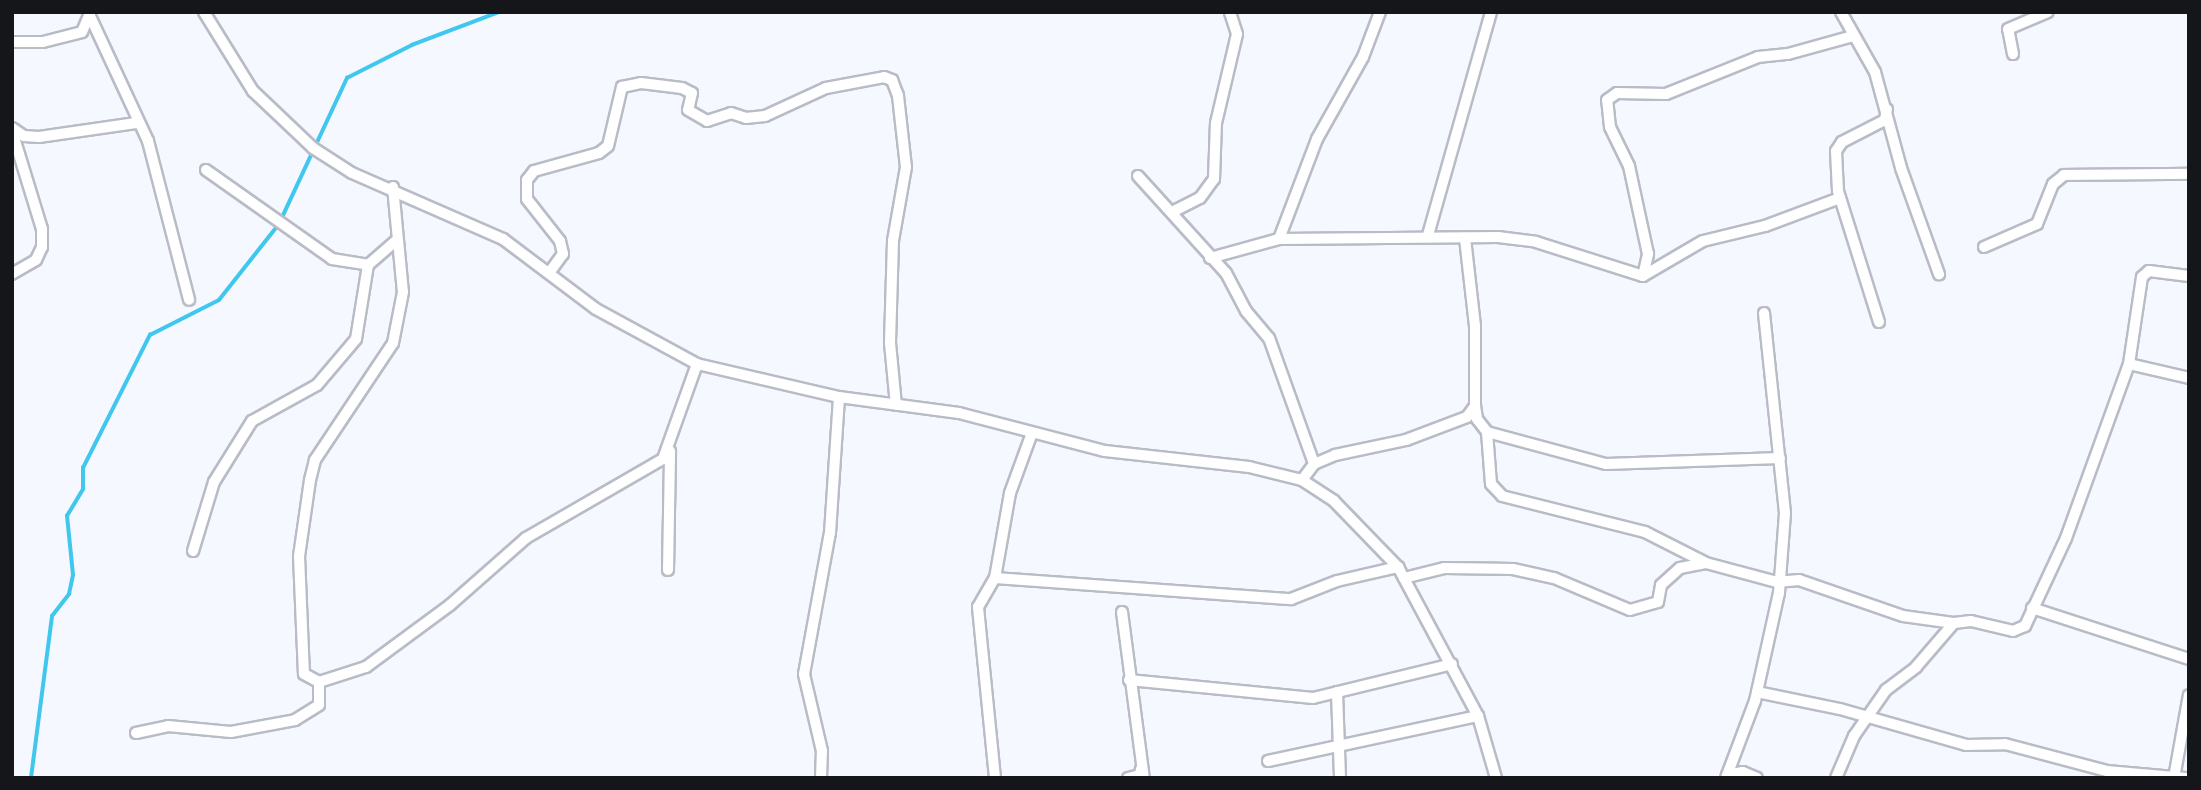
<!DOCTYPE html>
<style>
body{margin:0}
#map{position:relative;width:2201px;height:790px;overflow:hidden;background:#f6f8ff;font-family:Inter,sans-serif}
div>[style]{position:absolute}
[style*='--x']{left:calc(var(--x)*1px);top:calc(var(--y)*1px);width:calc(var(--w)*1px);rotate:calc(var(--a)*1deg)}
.stream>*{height:3.5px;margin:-1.75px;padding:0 1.75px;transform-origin:1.75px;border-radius:1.75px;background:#40c7ed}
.roads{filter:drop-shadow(2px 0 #b8bcc6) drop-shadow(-2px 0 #b8bcc6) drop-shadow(0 2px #b8bcc6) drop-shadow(0 -2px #b8bcc6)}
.street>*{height:10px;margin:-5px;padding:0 5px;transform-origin:5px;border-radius:5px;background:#fff}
span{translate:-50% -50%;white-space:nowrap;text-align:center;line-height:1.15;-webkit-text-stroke:5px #fff;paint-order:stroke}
.frame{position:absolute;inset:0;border:14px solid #15161a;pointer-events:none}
</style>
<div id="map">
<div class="stream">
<i style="--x:31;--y:778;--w:163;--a:-82.6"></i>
<i style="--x:52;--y:616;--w:28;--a:-52"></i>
<i style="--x:69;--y:594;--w:19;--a:-78"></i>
<i style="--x:73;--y:575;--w:59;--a:-95.8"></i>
<i style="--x:67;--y:516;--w:31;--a:-59"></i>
<i style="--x:83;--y:489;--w:21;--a:-90"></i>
<i style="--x:83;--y:468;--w:149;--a:-63.3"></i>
<i style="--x:150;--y:335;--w:77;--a:-26.9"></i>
<i style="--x:219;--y:300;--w:97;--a:-51.7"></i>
<i style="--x:279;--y:224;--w:161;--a:-65"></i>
<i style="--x:347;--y:78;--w:73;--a:-26.9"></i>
<i style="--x:412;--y:45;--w:93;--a:-20.8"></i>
</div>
<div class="roads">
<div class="street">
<i style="--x:204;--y:12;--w:93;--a:58.2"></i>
<i style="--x:253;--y:91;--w:83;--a:43.5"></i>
<i style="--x:313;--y:148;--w:46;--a:32.7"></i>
<i style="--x:352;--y:173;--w:165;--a:23.6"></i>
<i style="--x:503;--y:239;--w:116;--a:37"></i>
<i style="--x:596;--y:309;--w:115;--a:28.6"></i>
<i style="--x:697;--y:364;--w:146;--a:13.1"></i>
<i style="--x:839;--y:397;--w:121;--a:7.6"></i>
<i style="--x:959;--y:413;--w:151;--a:14.6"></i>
<i style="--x:1105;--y:451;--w:145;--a:6.3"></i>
<i style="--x:1249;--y:467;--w:55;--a:13.8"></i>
<i style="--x:1302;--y:480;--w:38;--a:33"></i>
<i style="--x:1334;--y:501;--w:92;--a:45.9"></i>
<i style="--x:1398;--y:567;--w:169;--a:61.8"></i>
<i style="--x:1478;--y:716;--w:65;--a:73.8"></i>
<i style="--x:1841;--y:12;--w:69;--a:60.5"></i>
<i style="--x:1875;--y:72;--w:99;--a:74.8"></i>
<i style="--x:1901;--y:168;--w:113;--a:70.3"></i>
<i style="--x:90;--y:16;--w:138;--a:65.1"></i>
<i style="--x:148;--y:141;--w:164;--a:75.5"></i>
<i style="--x:12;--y:42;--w:31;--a:0"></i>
<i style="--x:43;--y:42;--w:40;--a:-14.4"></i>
<i style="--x:82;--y:32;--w:21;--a:-67"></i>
<i style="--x:2013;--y:54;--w:25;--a:-101"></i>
<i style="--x:2008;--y:29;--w:43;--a:-23"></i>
<i style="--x:12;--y:128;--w:14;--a:34"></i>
<i style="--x:24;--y:136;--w:15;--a:4"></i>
<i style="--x:39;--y:137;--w:98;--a:-8.2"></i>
<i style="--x:12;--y:131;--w:102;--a:73"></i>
<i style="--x:42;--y:229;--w:18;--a:90"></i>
<i style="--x:42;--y:247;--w:14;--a:115"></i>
<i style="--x:36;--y:260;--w:28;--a:150"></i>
<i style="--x:206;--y:170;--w:154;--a:35.2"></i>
<i style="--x:332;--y:259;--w:36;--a:9"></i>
<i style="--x:368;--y:265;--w:37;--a:-41"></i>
<i style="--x:1138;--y:176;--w:131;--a:47.8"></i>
<i style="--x:1226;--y:273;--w:43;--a:62.2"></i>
<i style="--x:1246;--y:311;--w:35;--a:50"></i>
<i style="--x:1269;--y:338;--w:134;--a:70.3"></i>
<i style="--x:393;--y:187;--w:105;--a:84.6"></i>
<i style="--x:403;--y:292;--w:52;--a:101.1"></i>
<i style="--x:393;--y:343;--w:141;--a:123.7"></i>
<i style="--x:315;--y:460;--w:21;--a:104"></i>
<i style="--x:310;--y:480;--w:77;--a:98.2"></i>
<i style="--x:299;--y:556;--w:118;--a:87.6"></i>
<i style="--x:304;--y:674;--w:17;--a:28"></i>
<i style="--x:319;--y:682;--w:49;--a:-17.7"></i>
<i style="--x:366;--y:667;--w:104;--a:-36.4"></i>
<i style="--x:450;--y:605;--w:101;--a:-41.4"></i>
<i style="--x:526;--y:538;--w:158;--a:-30"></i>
<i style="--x:663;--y:459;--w:101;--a:-70.3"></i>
<i style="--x:1172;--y:212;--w:31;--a:-27"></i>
<i style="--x:1200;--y:198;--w:24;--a:-54"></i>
<i style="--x:1214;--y:179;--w:56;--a:-88"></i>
<i style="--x:1216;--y:123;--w:91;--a:-76.7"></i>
<i style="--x:1237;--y:34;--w:23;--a:-108"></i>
<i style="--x:1428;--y:235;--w:232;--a:-74.2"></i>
<i style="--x:1279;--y:239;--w:107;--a:-69.2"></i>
<i style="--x:1317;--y:139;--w:94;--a:-60.7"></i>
<i style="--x:1363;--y:57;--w:48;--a:-69.3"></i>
<i style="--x:1984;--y:247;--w:58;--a:-23.5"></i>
<i style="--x:2037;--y:224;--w:43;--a:-68.2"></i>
<i style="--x:2053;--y:184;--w:14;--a:-39"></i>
<i style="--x:2064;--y:175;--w:125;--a:-0.5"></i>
<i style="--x:1210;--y:258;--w:72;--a:-15.4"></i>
<i style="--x:1279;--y:239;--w:219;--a:-0.5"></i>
<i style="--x:1498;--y:237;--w:38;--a:7"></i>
<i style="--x:1536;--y:242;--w:112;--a:17.6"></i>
<i style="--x:549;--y:273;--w:24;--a:-54"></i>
<i style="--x:563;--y:254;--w:13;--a:-103"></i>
<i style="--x:560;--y:241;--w:53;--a:-128.2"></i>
<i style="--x:527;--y:199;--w:19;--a:-90"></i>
<i style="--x:527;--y:180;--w:11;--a:-52"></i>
<i style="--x:534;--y:171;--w:67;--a:-15.5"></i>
<i style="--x:599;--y:153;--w:11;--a:-38"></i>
<i style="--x:608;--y:146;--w:61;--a:-76.7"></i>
<i style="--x:622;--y:87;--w:19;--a:-12"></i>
<i style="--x:641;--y:83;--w:41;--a:7"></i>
<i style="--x:682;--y:88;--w:11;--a:27"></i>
<i style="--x:692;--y:93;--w:17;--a:103"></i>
<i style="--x:688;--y:110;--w:22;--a:30"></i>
<i style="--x:707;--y:121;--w:25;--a:-18"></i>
<i style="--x:731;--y:113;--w:16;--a:18"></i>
<i style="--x:746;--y:118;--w:19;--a:-6"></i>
<i style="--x:765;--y:116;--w:67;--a:-24.7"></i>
<i style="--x:826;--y:88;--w:59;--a:-10.7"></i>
<i style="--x:884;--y:77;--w:9;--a:21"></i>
<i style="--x:892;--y:80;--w:17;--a:69"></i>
<i style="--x:898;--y:96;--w:71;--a:83.6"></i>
<i style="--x:906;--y:167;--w:75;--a:100"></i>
<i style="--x:893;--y:241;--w:102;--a:91.7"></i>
<i style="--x:890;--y:343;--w:62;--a:84.5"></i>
<i style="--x:1643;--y:276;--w:23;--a:-77"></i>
<i style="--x:1648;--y:254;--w:90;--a:-102.2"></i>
<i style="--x:1629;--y:166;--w:43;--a:-116"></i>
<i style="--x:1610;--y:127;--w:27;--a:-96"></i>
<i style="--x:1607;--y:100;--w:12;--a:-35"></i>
<i style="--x:1617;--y:93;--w:49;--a:1.2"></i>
<i style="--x:1666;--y:94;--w:99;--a:-21.9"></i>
<i style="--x:1758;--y:57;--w:30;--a:-6"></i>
<i style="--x:1788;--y:54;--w:67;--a:-15.5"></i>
<i style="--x:1643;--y:276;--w:69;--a:-30.3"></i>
<i style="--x:1703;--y:241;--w:64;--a:-13.6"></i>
<i style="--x:1765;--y:226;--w:80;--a:-20.5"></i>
<i style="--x:1879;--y:322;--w:137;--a:-107.4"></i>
<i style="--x:1838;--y:191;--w:40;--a:-92.9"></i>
<i style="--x:1836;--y:151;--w:11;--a:-56"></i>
<i style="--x:1842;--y:142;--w:48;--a:-27.1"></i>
<i style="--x:1885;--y:120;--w:11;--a:-80"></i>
<i style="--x:2129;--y:364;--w:62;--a:13.1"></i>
<i style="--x:1475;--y:406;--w:13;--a:81"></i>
<i style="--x:1477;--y:419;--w:16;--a:52"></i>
<i style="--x:1487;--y:432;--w:123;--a:15.1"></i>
<i style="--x:1606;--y:464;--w:174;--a:-2"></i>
<i style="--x:1487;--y:432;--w:52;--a:85.6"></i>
<i style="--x:1491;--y:484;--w:16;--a:47"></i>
<i style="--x:1502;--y:496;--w:147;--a:14.1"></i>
<i style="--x:1645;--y:532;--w:68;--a:26.9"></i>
<i style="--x:1706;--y:563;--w:73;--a:15"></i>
<i style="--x:1777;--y:582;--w:22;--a:-5"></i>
<i style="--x:1799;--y:580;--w:110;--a:19.1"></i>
<i style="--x:1903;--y:616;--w:51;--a:7.8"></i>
<i style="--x:1302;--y:480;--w:20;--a:-53"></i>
<i style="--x:1314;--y:464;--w:23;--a:-23"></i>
<i style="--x:1335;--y:455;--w:73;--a:-11.9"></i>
<i style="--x:1406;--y:440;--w:65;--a:-20.7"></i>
<i style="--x:1467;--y:417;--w:14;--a:-54"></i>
<i style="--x:1475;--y:406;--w:80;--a:-90"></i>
<i style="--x:1475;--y:326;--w:89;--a:-96.5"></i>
<i style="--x:193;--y:551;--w:72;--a:-73.1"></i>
<i style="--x:214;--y:482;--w:72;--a:-58.1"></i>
<i style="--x:252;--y:421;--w:74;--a:-29"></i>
<i style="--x:317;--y:385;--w:60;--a:-49.7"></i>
<i style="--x:356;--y:339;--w:75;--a:-80.8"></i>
<i style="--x:668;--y:570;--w:119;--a:-89"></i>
<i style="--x:995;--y:578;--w:297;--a:4.1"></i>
<i style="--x:1291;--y:599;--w:49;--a:-21.4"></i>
<i style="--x:1337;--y:581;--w:63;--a:-12.9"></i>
<i style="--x:1404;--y:578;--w:41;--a:-14"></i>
<i style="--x:1444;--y:568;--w:69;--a:0.8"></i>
<i style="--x:1513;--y:569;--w:42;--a:12.4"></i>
<i style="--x:1554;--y:578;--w:82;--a:22.8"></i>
<i style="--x:1630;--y:610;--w:29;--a:-16"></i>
<i style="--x:1658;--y:602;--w:17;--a:-80"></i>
<i style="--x:1661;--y:585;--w:25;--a:-42"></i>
<i style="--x:1680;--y:568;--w:26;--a:-11"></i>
<i style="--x:2032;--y:608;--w:165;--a:18"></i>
<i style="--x:1122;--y:612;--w:167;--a:82.5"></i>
<i style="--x:1129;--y:680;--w:185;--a:5.6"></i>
<i style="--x:1313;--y:698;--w:143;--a:-13.7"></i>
<i style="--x:1337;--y:692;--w:86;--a:88"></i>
<i style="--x:1757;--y:692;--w:85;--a:11.6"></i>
<i style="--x:1840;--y:709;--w:131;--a:15.9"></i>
<i style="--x:1966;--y:745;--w:39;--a:-1"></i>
<i style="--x:2005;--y:744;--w:106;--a:14.8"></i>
<i style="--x:2107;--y:771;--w:79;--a:5.1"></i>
<i style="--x:136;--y:733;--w:33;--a:-12"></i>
<i style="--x:168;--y:726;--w:63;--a:5.4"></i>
<i style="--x:231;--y:732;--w:65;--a:-10.6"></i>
<i style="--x:295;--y:720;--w:28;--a:-32"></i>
<i style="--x:319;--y:705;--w:23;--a:-90"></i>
<i style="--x:1268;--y:761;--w:215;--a:-12.1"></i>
<i style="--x:1727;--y:775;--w:16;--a:-11"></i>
<i style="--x:1743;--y:772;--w:15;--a:23"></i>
<i style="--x:821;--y:778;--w:27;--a:-88"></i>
<i style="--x:822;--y:751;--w:79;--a:-103.2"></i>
<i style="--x:804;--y:674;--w:143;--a:-79.6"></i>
<i style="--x:830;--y:533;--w:136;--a:-86.2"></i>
<i style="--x:995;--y:778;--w:172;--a:-95.7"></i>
<i style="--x:978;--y:607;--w:34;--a:-60"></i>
<i style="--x:995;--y:578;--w:86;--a:-80"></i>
<i style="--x:1010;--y:493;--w:64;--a:-69.9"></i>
<i style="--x:1128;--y:778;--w:12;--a:-14"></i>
<i style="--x:1140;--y:775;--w:6;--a:-81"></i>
<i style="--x:1726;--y:778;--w:82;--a:-69.4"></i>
<i style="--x:1755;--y:701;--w:111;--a:-77.5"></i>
<i style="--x:1779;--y:593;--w:80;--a:-85.7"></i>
<i style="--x:1785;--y:513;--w:201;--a:-96"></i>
<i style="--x:1836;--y:778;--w:46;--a:-66.8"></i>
<i style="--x:1854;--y:736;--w:56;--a:-55.2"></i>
<i style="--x:1886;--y:690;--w:38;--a:-37"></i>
<i style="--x:1916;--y:667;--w:58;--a:-49.2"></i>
<i style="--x:1954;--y:623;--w:17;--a:-7"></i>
<i style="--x:1971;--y:621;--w:43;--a:13.4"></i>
<i style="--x:2013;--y:631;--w:13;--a:-23"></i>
<i style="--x:2025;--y:626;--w:97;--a:-65"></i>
<i style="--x:2066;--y:538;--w:185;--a:-70.1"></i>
<i style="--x:2129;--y:364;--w:88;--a:-81.5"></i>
<i style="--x:2142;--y:277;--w:9;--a:-41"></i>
<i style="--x:2149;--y:271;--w:40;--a:7.1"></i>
<i style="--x:2174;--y:778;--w:84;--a:-79.8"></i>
</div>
</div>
<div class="frame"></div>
</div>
